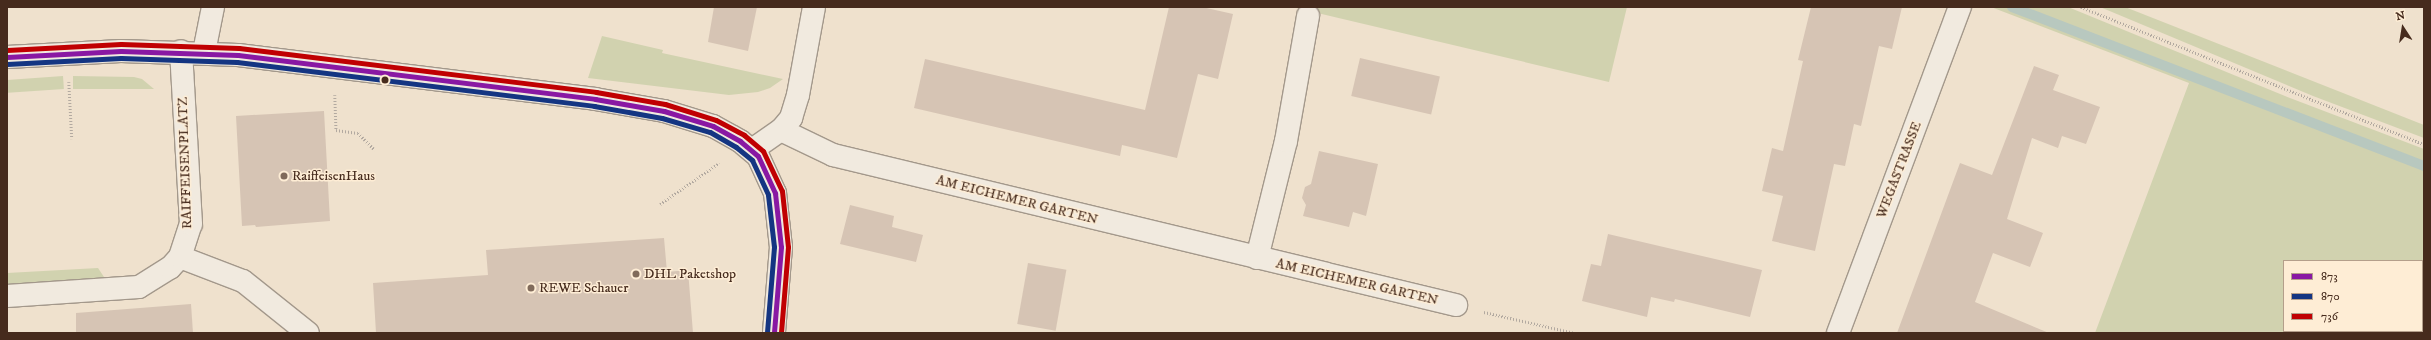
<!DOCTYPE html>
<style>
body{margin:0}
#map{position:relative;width:2431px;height:340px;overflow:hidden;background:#efe1cd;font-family:"IM FELL DW Pica",serif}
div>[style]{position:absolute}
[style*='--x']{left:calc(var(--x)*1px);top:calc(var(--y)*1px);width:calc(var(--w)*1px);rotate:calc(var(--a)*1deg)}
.green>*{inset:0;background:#d1d2af;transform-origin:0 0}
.stream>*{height:10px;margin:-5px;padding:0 5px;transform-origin:5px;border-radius:5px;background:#b8c8bf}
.building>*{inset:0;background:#d6c4b4;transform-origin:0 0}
.path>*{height:2.5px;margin-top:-1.25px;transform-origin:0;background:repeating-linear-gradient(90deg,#b2a9a0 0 1px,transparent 0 3px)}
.roads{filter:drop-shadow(1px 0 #a3988b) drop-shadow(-1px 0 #a3988b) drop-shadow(0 1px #a3988b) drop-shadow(0 -1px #a3988b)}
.minor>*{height:22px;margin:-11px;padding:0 11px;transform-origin:11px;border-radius:11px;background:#f1eadf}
.secondary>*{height:22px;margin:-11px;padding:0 11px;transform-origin:11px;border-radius:11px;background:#f1eadf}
.bus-1>*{height:5px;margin:-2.5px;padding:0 2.5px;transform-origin:2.5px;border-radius:2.5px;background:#8918a3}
.bus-2>*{height:5px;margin:-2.5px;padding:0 2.5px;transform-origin:2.5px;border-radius:2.5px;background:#143582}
.bus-3>*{height:5px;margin:-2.5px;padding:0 2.5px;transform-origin:2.5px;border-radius:2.5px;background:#c00002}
.dots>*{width:11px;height:11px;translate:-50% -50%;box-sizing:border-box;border:2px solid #feedd5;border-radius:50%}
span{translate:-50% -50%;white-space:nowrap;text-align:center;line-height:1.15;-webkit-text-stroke:3px #feedd5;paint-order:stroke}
.street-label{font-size:14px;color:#462b1d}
.poi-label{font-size:14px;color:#462b1d}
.left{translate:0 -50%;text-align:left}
.frame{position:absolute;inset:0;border:8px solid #462b1d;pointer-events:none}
.legend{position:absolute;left:2283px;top:260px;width:140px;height:72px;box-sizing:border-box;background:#feedd5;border:1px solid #b49f8b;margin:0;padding:5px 7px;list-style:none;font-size:12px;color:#462b1d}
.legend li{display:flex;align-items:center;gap:8px;height:20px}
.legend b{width:20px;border:1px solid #b49f8b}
.north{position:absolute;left:2383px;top:8px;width:40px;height:40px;-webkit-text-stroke:3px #feedd5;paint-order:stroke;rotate:348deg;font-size:11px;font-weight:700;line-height:16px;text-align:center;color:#462b1d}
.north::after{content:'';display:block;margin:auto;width:14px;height:18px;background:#462b1d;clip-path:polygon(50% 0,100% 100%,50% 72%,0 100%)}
</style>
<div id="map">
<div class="green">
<i style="clip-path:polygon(1292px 7px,1627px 7px,1609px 82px)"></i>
<i style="clip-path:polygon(evenodd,1991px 7px,2068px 7px,2285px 96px,2424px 149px,2424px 333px,2095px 333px,2189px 83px,1991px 7px,2284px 261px,2422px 261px,2422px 331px,2284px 331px,2284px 261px)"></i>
<i style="clip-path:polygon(2100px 7px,2125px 7px,2424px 125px,2424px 138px,2313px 96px)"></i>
<i style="clip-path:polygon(602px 36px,663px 50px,662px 53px,783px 79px,770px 88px,758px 92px,729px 95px,588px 78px)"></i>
<i style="left:63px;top:76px;width:13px;height:56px;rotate:86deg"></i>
<i style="clip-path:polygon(73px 76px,134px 77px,142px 79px,154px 89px,73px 89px)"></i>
<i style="clip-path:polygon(98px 268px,106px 280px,7px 287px,7px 273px)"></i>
</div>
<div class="stream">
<i style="--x:2012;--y:7;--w:442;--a:21.1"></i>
</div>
<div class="building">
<i style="clip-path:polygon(714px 7px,757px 7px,748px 51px,708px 42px)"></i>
<i style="clip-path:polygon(1169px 7px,1202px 7px,1233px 14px,1218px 79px,1198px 74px,1177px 158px,1122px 145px,1120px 156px,914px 108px,925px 59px,1145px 110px)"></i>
<i style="clip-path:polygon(1811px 7px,1902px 7px,1892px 49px,1879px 46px,1861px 126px,1854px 124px,1845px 166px,1834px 164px,1815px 251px,1772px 241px,1783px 196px,1762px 191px,1772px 148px,1783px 151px,1803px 61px,1798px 60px)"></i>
<i style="left:1360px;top:58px;width:82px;height:39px;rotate:13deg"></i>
<i style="clip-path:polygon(2034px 66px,2059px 75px,2053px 90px,2100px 107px,2086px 144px,2062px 136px,2058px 148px,2032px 138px,2007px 219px,2043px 233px,2030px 267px,1993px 253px,1975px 302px,2049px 333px,1897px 333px,1960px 163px,1992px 175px)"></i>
<i style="clip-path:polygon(324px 111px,330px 221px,256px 227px,255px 225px,242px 226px,236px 116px)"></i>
<i style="clip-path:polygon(1319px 151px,1378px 164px,1366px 216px,1353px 212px,1349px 227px,1303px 216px,1306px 205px,1302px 198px,1305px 187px,1311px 184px)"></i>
<i style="clip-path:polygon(850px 205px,894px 216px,892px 227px,923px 235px,916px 262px,840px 244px)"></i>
<i style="clip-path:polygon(1608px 234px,1762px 270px,1750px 317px,1675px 299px,1674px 302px,1651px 297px,1647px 317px,1582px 301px,1591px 264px,1601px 266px)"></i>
<i style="clip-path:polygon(664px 238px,667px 272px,688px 270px,693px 333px,376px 333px,373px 283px,488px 275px,486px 250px)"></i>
<i style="left:1028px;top:263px;width:39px;height:62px;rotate:10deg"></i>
<i style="clip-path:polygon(191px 304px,193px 333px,76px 333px,76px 313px)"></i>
</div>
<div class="path">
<i style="--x:2081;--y:7;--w:369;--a:21.8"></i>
<i style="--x:69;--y:82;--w:57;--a:87"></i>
<i style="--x:335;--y:95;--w:35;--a:88"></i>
<i style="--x:336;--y:130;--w:22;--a:8"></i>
<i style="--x:358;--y:133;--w:24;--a:45"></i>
<i style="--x:660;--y:204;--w:72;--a:-34.8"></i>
<i style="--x:1484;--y:312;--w:93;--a:13"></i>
</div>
<div class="roads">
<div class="minor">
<i style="--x:204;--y:52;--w:46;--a:-78.7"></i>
<i style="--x:781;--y:130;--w:58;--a:25.7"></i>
<i style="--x:833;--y:155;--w:641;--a:13.54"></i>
<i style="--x:752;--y:150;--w:35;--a:-35"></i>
<i style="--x:781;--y:130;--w:16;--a:-50"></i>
<i style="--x:791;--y:118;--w:24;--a:-73"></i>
<i style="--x:798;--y:95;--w:89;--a:-79.7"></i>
<i style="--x:180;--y:257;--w:67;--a:20.9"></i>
<i style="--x:243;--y:281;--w:83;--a:38.7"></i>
<i style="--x:1257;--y:258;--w:121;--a:-76.1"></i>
<i style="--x:1286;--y:141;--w:127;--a:-80"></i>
<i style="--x:7;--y:296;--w:132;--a:-3.9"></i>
<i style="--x:139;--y:287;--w:36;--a:-32"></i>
<i style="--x:170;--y:268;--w:15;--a:-48"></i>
<i style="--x:180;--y:257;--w:35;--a:-72"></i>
<i style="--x:191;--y:224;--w:173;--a:-93.3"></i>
<i style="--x:1838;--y:333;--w:348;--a:-69.5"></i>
</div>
<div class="secondary">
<i style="--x:7;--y:57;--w:114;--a:-3"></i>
<i style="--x:121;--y:51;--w:117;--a:2"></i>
<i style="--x:238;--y:55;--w:360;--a:7"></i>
<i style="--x:595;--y:99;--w:70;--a:9.9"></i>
<i style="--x:664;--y:111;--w:51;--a:17"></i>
<i style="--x:713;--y:126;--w:31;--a:29"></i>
<i style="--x:740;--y:141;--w:23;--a:40"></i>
<i style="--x:758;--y:156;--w:41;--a:65.3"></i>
<i style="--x:775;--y:193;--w:54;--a:83.7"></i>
<i style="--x:781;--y:247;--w:86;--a:94.7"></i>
</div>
</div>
<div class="bus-1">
<i style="--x:7;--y:57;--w:114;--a:-3"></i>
<i style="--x:121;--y:51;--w:117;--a:2"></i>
<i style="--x:238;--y:55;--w:360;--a:7"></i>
<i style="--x:595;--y:99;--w:70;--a:9.9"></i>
<i style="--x:664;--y:111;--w:51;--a:17"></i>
<i style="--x:713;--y:126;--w:31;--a:29"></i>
<i style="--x:740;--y:141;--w:23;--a:40"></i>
<i style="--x:758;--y:156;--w:41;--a:65.3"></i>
<i style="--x:775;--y:193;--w:54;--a:83.7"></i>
<i style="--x:781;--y:247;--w:86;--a:94.7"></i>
</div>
<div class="bus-2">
<i style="--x:7;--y:64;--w:114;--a:-3"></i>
<i style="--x:121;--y:58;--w:116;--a:2"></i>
<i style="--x:237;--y:62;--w:360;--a:7"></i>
<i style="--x:594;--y:106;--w:69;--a:10"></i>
<i style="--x:662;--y:118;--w:50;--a:16.3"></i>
<i style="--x:710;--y:132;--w:30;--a:30"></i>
<i style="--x:736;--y:147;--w:21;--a:39"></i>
<i style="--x:752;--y:160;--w:38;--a:65"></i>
<i style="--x:768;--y:195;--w:52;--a:83.4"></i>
<i style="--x:774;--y:247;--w:85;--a:94.7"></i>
</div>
<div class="bus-3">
<i style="--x:7;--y:50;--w:114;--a:-3"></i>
<i style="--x:121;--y:44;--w:118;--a:1.9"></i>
<i style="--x:239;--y:48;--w:360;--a:7"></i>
<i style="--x:596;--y:92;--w:70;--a:9.9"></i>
<i style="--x:665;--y:104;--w:53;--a:17.4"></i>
<i style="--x:716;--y:120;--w:32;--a:28"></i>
<i style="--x:744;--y:135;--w:25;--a:40"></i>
<i style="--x:763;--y:151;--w:44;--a:64.6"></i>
<i style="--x:782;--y:191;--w:56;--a:83.9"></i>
<i style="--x:788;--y:247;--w:86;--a:94.7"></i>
</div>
<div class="dots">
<i style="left:385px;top:80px;background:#462b1d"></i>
<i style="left:284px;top:176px;background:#816b5b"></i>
<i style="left:636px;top:274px;background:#816b5b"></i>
<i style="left:531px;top:288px;background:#816b5b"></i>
</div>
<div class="street-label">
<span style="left:185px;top:163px;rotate:-92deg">RAIFFEISENPLATZ</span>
<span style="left:1899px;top:170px;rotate:-69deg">WEGASTRASSE</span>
<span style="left:1017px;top:200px;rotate:14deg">AM EICHEMER GARTEN</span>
<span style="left:1357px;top:282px;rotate:13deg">AM EICHEMER GARTEN</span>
</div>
<div class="poi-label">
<span class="left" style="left:292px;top:176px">RaiffeisenHaus</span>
<span class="left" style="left:644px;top:274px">DHL Paketshop</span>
<span class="left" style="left:539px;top:288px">REWE Schauer</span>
</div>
<div class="frame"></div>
<ul class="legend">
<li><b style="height:5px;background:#8918a3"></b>873</li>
<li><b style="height:5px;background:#143582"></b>870</li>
<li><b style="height:5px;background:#c00002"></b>736</li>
</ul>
<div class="north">N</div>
</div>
